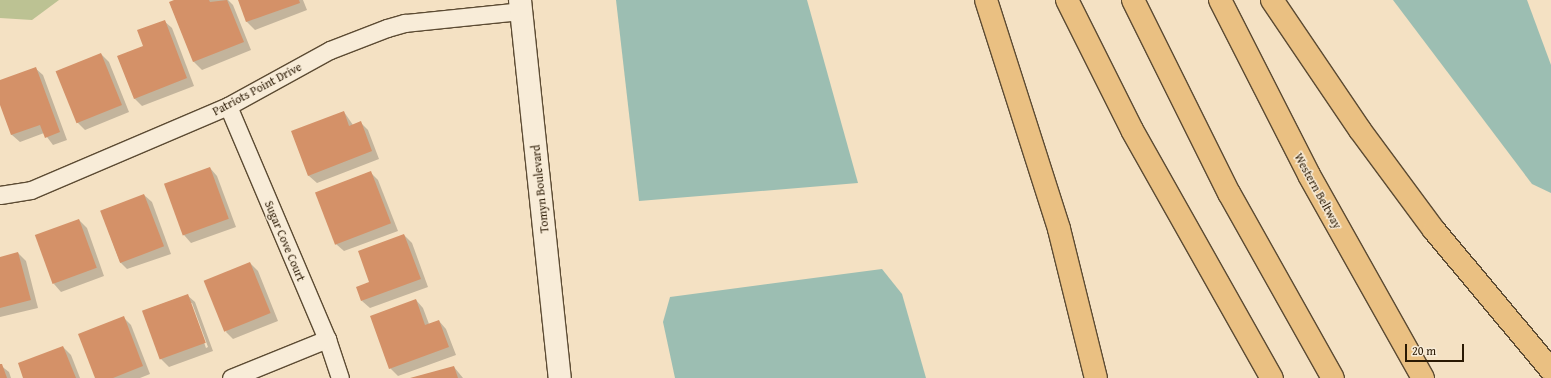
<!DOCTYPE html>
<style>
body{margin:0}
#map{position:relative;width:1551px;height:378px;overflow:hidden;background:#f4e1c3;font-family:"Gentium Book Plus",serif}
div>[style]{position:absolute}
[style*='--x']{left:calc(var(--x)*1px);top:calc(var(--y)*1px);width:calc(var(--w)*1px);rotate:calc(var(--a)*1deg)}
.green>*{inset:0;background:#bcc293}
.water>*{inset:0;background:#9cbeb2}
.shadow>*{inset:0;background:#0003}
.building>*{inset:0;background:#d49168;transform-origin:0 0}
.roads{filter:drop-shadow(1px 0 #5c4b33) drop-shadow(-1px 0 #5c4b33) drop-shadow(0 1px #5c4b33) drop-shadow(0 -1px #5c4b33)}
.street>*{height:17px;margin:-8.5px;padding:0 8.5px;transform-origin:8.5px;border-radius:8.5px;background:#f8ecd8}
.secondary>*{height:22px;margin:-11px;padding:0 11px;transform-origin:11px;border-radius:11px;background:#f8ecd8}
.highway>*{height:22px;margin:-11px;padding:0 11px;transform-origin:11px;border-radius:11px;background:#eac082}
span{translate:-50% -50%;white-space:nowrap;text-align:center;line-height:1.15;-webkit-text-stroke:3px #f8ecd8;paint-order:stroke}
.street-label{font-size:12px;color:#2a1903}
.scale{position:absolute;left:1405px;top:344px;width:59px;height:18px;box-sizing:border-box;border:2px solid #2a1903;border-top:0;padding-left:5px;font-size:12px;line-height:14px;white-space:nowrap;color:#2a1903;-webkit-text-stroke:3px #f8ecd8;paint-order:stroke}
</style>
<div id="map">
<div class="green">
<i style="clip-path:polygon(0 0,59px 0,32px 20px,0 18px)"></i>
</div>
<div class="water">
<i style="clip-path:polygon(616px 0,807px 0,858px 183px,639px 201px)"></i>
<i style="clip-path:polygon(1393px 0,1527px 0,1551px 65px,1551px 193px,1532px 184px)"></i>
<i style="clip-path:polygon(882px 269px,902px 294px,926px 378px,675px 378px,663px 322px,670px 297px)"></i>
</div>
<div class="shadow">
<i style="clip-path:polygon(177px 0,228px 0,233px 5px,251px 50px,202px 70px,194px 62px,170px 3px)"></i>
<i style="clip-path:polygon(239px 0,303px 0,307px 10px,255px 30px,247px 22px)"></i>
<i style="clip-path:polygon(164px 21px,172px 28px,194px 86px,142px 106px,134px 98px,144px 46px)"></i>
<i style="clip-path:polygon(101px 54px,109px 62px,129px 112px,85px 130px,77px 122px)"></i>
<i style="clip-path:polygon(35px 68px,43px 75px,67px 140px,53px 145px,44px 133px,20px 142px,12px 135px,0 102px,0 81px)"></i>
<i style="clip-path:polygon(344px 112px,353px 125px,360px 122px,368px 130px,379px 159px,317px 183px,309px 176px,292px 132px)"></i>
<i style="clip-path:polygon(210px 168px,217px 176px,236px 227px,191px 243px,184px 235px)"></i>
<i style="clip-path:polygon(370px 172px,378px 180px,398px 231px,344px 251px,336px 244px,316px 193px)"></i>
<i style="clip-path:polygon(144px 195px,152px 202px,171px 254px,127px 269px,120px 262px,101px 211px)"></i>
<i style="clip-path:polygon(79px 220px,87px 228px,104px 276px,61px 292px,54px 284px)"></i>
<i style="clip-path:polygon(404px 235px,412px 243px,428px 287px,370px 308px,362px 301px,371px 282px)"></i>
<i style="clip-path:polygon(18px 253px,26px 261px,38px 308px,0 317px,0 258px)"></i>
<i style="clip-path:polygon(250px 263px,258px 271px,278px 321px,233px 339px,226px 332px)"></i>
<i style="clip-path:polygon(evenodd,187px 295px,195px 302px,213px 351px,169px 367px,161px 359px,143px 311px,187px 295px,190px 303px,192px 303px,208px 347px,206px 348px,190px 303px)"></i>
<i style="clip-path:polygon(416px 300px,423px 308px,429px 324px,439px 321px,446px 329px,456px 355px,398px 376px,390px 368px)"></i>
<i style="clip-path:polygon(123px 317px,131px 325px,150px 374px,140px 378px,96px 378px)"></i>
<i style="clip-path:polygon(63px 347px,71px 355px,80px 378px,24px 378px)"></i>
<i style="clip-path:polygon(0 365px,9px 372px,11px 378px,0 378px)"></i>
<i style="clip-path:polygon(454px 367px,463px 378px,412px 378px)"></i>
</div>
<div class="building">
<i style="clip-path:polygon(174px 0,209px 0,210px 2px,227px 0,244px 42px,193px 62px,169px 2px)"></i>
<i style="clip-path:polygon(238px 0,299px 0,300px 3px,246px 22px)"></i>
<i style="clip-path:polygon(165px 20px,187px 78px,134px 99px,117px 56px,143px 46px,137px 30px)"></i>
<i style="left:101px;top:53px;width:56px;height:49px;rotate:68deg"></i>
<i style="clip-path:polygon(36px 67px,60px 132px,45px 138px,40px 125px,11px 135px,0 105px,0 80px)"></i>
<i style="clip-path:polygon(344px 111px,349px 126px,361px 121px,372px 151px,308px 176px,291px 131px)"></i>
<i style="left:210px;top:167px;width:55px;height:49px;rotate:70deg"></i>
<i style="left:371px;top:171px;width:56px;height:60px;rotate:69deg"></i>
<i style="left:144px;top:194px;width:56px;height:47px;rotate:69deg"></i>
<i style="left:79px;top:219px;width:52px;height:47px;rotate:70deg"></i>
<i style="clip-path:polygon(404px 234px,421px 279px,361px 301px,356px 287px,369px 282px,358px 251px)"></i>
<i style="clip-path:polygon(18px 252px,31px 300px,0 308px,0 257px)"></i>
<i style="left:250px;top:262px;width:55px;height:50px;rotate:68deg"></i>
<i style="left:188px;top:294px;width:52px;height:49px;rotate:70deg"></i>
<i style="clip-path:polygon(416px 299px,425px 325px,439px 320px,449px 347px,389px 369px,370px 316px)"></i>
<i style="clip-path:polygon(124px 316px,143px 366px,113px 378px,95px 378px,78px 334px)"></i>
<i style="clip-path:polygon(63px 346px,76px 378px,23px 378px,18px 363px)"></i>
<i style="clip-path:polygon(0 364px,2px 364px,7px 378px,0 378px)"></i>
<i style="clip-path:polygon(454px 366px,458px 378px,410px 378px)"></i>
</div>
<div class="roads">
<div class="street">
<i style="--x:228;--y:106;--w:253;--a:67"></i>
<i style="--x:327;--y:339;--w:41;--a:71.6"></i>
<i style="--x:0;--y:195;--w:31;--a:-9"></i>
<i style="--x:31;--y:190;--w:214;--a:-23.1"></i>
<i style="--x:228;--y:106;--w:116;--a:-28.8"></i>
<i style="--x:330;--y:50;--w:61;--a:-21.1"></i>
<i style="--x:387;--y:28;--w:19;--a:-16"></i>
<i style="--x:405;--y:23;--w:117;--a:-5.9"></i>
<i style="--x:231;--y:378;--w:104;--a:-22.1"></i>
</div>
<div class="secondary">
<i style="--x:520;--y:0;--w:380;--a:84"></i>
</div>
<div class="highway">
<i style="--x:986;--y:0;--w:240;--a:72.3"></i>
<i style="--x:1059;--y:229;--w:154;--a:76.1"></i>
<i style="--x:1067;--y:0;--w:145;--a:63.4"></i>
<i style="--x:1132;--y:130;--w:285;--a:60.6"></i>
<i style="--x:1133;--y:0;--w:216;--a:63.6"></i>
<i style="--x:1229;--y:193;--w:212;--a:60.7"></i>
<i style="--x:1220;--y:0;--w:196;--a:63"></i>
<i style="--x:1309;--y:175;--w:233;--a:60.7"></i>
<i style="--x:1272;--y:0;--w:157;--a:55.9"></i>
<i style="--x:1360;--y:130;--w:124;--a:53.5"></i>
<i style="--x:1434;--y:230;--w:182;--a:50.1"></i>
</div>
</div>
<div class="street-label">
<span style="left:257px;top:89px;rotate:-28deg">Patriots Point Drive</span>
<span style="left:540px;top:189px;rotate:-96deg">Tomyn Boulevard</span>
<span style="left:1318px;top:191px;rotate:61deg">Western Beltway</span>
<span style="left:285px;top:241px;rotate:67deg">Sugar Cove Court</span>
</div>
<div class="scale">20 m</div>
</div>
